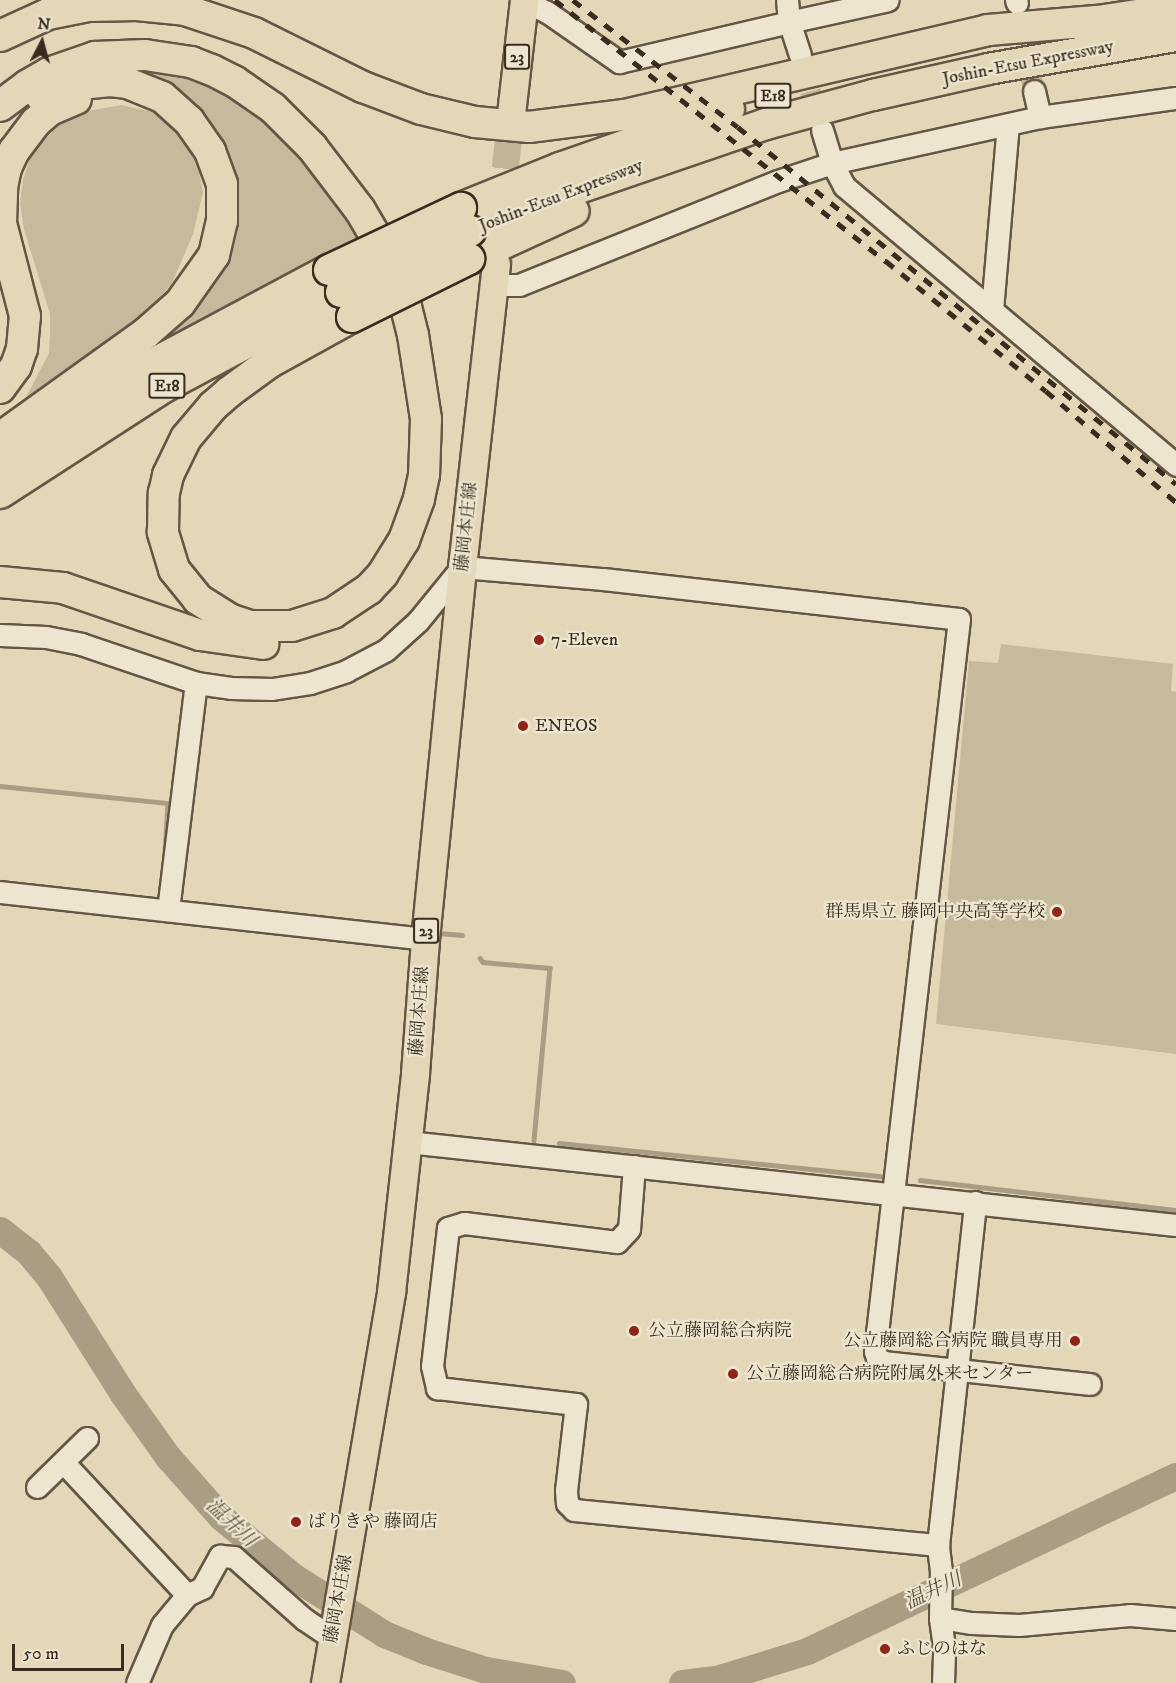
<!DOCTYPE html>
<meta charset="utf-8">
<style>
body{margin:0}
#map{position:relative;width:1176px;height:1683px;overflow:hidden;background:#e3d7b7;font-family:"IM FELL DW Pica","Noto Serif JP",serif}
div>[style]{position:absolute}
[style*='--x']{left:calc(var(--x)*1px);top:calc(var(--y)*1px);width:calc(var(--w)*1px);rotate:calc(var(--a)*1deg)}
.green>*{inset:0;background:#c6ba9d}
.stream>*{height:4.5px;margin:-2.25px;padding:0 2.25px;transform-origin:2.25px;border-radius:2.25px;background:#a99d83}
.river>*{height:27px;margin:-13.5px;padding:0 13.5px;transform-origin:13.5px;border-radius:13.5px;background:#a99d83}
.minor-tunnel>*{height:21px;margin-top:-10.5px;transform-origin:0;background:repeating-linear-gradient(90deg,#c1b598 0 21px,transparent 0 31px)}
.major-tunnel>*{height:27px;margin-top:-13.5px;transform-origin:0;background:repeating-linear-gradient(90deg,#c1b598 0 27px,transparent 0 41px)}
.roads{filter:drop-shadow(2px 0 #645644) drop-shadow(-2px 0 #645644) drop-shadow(0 2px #645644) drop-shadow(0 -2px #645644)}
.minor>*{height:21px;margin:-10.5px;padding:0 10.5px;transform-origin:10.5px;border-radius:10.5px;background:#ede5d0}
.major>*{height:27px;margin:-13.5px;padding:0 13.5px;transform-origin:13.5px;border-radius:13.5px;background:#e3d7b7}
.highway>*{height:30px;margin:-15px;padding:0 15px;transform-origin:15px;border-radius:15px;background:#e3d7b7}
.rail>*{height:4.5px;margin-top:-2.25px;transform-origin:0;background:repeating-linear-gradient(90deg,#392b1d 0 10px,transparent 0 20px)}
.bridges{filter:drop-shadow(2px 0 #392b1d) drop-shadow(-2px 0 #392b1d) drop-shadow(0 2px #392b1d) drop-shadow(0 -2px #392b1d)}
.highway-bridge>*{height:30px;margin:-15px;padding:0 15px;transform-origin:15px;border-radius:15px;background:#e3d7b7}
.dots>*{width:16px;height:16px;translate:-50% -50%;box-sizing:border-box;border:3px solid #ede5d0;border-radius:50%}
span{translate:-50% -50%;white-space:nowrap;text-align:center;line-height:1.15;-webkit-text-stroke:4.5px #ede5d0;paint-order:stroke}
.shield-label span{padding:2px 4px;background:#ede5d0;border:2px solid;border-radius:4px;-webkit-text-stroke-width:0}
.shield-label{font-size:16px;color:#392b1d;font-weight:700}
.street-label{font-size:18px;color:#392b1d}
.poi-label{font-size:18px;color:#392b1d}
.left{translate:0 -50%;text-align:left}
.right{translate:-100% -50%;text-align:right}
.water-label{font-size:20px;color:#5b4d3c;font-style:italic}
.north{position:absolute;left:12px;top:12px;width:60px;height:60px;-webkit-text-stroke:4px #ede5d0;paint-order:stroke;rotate:6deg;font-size:16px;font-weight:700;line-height:24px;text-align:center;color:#392b1d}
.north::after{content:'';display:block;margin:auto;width:21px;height:27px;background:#392b1d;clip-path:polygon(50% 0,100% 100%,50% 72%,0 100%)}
.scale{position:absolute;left:12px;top:1644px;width:112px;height:27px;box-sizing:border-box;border:3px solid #392b1d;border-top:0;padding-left:8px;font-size:18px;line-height:21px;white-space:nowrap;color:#392b1d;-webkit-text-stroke:4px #ede5d0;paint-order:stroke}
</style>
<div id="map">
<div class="green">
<i style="clip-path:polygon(145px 63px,229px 89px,295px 145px,363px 236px,243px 296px,106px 374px,214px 275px,212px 128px,60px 74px)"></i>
<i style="clip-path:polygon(121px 105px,157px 113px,175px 124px,195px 154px,203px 192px,193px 234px,173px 281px,158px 301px,96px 355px,18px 413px,49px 353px,50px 335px,50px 314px,24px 229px,20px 203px,23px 180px,32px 153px,63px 121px,76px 113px)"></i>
<i style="clip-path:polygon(1001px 644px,1173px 664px,1171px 691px,1176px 692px,1176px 1054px,936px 1024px,969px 661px,998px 663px)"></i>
</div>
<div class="stream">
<i style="--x:0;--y:786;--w:169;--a:5.8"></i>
<i style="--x:168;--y:803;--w:50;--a:93.4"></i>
<i style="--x:439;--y:933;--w:23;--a:5"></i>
<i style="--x:480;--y:958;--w:5;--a:53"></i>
<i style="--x:483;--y:962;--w:67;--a:5.1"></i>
<i style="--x:550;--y:968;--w:173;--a:95.3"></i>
<i style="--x:559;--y:1143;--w:331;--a:5.9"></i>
<i style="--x:920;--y:1180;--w:258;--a:6.7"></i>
</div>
<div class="river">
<i style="--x:0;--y:1230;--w:37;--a:38"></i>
<i style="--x:29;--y:1253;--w:31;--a:50"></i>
<i style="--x:49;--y:1277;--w:138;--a:57.7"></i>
<i style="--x:123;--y:1394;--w:77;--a:54.5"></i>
<i style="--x:168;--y:1457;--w:80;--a:48.5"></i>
<i style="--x:221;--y:1517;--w:94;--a:39.4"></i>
<i style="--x:294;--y:1577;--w:107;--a:32.3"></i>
<i style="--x:384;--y:1634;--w:45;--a:22"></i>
<i style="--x:426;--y:1651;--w:63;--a:17.6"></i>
<i style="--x:486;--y:1670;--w:77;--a:9.7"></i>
<i style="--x:682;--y:1683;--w:38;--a:-7"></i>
<i style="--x:720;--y:1678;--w:91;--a:-17.2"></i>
<i style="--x:807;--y:1651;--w:408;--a:-25.4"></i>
</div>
<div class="minor-tunnel">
<i style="--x:1019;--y:15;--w:77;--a:78.8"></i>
<i style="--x:802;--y:61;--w:66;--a:74.1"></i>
</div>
<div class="major-tunnel">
<i style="--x:501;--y:209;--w:96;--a:-84"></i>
</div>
<div class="roads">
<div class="minor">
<i style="--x:523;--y:0;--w:27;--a:27"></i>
<i style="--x:547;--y:12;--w:88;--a:34.8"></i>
<i style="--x:619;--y:62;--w:175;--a:-13.2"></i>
<i style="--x:789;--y:22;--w:22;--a:-95"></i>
<i style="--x:1016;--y:0;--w:3;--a:72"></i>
<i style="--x:800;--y:55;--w:35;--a:-108"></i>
<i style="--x:789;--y:22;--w:101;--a:-12.5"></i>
<i style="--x:1034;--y:91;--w:27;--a:77"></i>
<i style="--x:822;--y:130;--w:34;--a:73"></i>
<i style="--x:832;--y:163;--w:26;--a:62"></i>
<i style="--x:844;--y:186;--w:434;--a:40"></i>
<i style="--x:494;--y:285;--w:25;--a:0"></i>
<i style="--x:519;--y:285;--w:279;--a:-21.9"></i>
<i style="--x:778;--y:181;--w:57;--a:-18.4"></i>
<i style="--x:832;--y:163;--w:213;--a:-12.5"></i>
<i style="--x:1040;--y:117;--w:137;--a:-8"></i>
<i style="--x:992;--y:310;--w:186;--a:-85.1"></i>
<i style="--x:0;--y:635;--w:46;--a:2.5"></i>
<i style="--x:46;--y:637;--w:36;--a:11"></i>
<i style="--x:81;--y:644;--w:121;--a:18.7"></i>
<i style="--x:196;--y:683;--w:35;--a:8"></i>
<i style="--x:231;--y:688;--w:41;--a:1.4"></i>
<i style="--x:272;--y:689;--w:38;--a:-9"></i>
<i style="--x:310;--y:683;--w:38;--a:-18"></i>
<i style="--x:346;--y:671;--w:45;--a:-27.7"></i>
<i style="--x:386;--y:650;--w:43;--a:-42.2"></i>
<i style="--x:418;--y:621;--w:70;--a:-50.8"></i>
<i style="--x:462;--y:567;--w:142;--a:4.9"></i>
<i style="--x:603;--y:579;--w:358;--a:6.4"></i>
<i style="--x:959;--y:619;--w:737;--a:96.55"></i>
<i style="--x:875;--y:1351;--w:7;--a:74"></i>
<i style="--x:877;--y:1358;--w:8;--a:30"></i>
<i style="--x:884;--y:1362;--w:207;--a:6.1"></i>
<i style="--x:0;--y:892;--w:428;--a:6.3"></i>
<i style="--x:168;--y:910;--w:229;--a:-83"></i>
<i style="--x:408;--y:1142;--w:772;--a:6.17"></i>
<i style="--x:634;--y:1166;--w:63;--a:94.5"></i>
<i style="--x:629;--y:1229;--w:18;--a:133"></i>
<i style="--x:617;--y:1242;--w:154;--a:-172.9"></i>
<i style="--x:464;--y:1223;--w:17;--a:163"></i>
<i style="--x:448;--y:1228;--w:139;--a:96.6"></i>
<i style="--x:432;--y:1366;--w:23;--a:77"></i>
<i style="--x:437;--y:1388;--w:140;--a:6.6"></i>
<i style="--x:576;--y:1404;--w:87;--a:96.6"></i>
<i style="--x:566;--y:1490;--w:13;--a:86"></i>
<i style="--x:567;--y:1503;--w:10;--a:45"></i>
<i style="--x:574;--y:1510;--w:366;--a:5.5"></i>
<i style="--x:64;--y:1463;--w:180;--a:47"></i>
<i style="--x:187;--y:1595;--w:17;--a:-25"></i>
<i style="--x:202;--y:1588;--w:37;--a:-61"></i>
<i style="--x:220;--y:1556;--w:14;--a:4"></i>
<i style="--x:234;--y:1557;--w:94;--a:41.5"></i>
<i style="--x:304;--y:1619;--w:34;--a:34"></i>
<i style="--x:37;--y:1487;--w:70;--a:-44.4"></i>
<i style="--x:940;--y:1618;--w:32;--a:9"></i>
<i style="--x:972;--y:1623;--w:47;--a:2.4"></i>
<i style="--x:1019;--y:1625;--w:111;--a:-5.1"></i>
<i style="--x:1130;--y:1615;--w:46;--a:5"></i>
<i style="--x:137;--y:1683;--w:63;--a:-66.7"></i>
<i style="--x:162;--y:1625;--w:39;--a:-50"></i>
<i style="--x:943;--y:1683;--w:36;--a:-88"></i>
<i style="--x:944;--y:1647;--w:29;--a:-98"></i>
<i style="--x:940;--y:1618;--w:47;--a:-88.8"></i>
<i style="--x:941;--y:1571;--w:26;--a:-97"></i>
<i style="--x:938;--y:1545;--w:345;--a:-83.8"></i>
</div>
<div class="major">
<i style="--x:511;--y:114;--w:115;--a:-83.5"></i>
<i style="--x:325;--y:1683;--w:397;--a:-80.4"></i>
<i style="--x:391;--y:1292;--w:220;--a:-83.7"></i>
<i style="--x:415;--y:1073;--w:134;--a:-85.7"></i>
<i style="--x:425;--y:939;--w:374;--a:-84.3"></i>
<i style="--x:462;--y:567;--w:305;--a:-83.6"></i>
</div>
<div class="highway">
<i style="--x:1078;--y:24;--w:99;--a:-8.7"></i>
<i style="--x:0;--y:36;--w:53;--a:-24.6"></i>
<i style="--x:48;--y:14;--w:41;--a:-11.3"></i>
<i style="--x:88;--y:6;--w:49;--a:-1.2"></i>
<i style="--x:137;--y:5;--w:48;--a:5.9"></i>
<i style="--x:185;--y:10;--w:73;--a:18.4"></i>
<i style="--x:254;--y:33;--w:122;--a:26.4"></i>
<i style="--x:363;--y:87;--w:62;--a:20.8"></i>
<i style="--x:421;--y:109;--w:56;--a:13.5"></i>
<i style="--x:475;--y:122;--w:54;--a:5.3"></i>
<i style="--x:529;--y:127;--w:96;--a:-7.2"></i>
<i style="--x:624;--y:115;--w:374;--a:-13.1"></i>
<i style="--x:988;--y:30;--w:108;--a:-4.8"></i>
<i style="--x:0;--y:106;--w:35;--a:-37"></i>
<i style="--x:28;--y:85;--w:24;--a:-30"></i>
<i style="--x:49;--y:73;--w:49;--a:-19.2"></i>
<i style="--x:95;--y:57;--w:50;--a:-2.3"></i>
<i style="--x:145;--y:55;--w:47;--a:8.7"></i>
<i style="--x:191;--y:62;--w:22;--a:21"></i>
<i style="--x:212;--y:70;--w:25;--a:27"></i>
<i style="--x:234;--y:81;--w:47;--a:34.7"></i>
<i style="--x:273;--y:108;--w:55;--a:45"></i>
<i style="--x:312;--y:147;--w:79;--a:52.7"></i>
<i style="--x:360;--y:210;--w:53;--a:59.6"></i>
<i style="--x:387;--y:256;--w:54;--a:69.6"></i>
<i style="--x:406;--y:307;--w:29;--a:76"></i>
<i style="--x:413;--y:335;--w:85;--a:81.2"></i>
<i style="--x:426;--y:419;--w:56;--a:92"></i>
<i style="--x:424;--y:475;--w:25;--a:102"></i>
<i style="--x:419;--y:499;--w:44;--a:110.1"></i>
<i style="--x:404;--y:540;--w:40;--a:122"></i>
<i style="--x:383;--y:574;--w:21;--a:133"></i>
<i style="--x:369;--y:589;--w:43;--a:146.3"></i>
<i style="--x:333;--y:613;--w:43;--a:162.4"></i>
<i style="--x:292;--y:626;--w:42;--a:180"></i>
<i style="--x:250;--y:626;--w:20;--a:-162"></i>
<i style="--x:231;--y:620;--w:39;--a:-148"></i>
<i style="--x:198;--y:599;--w:38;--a:-129"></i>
<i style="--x:174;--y:569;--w:39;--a:-107"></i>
<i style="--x:163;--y:532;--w:39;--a:-89"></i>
<i style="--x:164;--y:493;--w:18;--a:-77"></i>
<i style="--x:168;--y:475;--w:41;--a:-64.1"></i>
<i style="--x:186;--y:438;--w:42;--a:-49.8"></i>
<i style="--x:213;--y:406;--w:21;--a:-41"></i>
<i style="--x:229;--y:392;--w:51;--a:-36.2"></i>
<i style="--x:270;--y:362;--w:94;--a:-28.8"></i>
<i style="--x:461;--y:208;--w:107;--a:-22"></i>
<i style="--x:560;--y:168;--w:179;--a:-19.2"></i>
<i style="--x:470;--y:231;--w:114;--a:-21.6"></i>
<i style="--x:576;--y:189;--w:201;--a:-18.9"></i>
<i style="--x:766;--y:124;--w:111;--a:-15.2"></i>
<i style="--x:873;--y:95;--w:118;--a:-12.7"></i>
<i style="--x:988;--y:69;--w:191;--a:-10"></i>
<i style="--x:469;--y:259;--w:115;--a:-24.6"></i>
<i style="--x:0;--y:388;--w:27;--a:-54"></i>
<i style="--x:16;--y:366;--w:18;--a:-71"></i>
<i style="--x:22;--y:349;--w:33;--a:-85"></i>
<i style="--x:25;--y:316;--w:96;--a:-104.5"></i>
<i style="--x:1;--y:223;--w:36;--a:-88"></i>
<i style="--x:2;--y:187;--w:19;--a:-78"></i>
<i style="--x:6;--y:168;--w:19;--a:-65"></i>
<i style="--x:14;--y:151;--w:36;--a:-53"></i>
<i style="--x:36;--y:122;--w:18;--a:-41"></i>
<i style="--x:50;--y:110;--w:28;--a:-23"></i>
<i style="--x:0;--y:438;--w:180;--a:-35.7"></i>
<i style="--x:146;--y:333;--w:45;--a:-41.4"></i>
<i style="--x:180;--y:303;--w:59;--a:-54.7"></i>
<i style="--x:214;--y:255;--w:35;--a:-77"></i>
<i style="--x:222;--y:221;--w:37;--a:-90"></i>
<i style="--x:222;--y:184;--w:35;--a:-110"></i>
<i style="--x:210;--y:151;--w:37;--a:-125"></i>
<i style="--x:189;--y:121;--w:36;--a:-138"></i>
<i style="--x:162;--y:97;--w:37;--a:-158"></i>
<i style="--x:128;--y:83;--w:18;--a:-174"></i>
<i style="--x:110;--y:81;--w:39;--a:174"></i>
<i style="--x:71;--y:85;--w:32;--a:160"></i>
<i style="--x:0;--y:462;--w:94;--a:-33.7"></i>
<i style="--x:78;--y:410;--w:86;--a:-31.7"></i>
<i style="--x:151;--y:365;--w:202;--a:-28.1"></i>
<i style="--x:0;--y:493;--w:195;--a:-32.9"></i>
<i style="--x:164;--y:387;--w:201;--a:-28.2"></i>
<i style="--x:0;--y:582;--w:63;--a:5.4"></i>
<i style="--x:63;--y:588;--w:145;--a:18.9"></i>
<i style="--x:200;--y:635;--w:64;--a:8.1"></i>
</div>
</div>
<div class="rail">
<i style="--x:555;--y:0;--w:422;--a:38.3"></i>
<i style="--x:886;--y:261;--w:206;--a:39.1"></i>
<i style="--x:1046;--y:391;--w:171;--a:40.5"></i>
<i style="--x:573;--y:0;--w:208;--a:37.6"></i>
<i style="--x:738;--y:127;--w:565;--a:39.18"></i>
</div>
<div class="bridges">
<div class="highway-bridge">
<i style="--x:329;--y:270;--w:146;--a:-25.2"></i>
<i style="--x:341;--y:292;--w:143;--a:-25.3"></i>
<i style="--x:352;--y:317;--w:131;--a:-26.4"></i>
</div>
</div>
<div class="dots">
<i style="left:539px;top:640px;background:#8f2418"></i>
<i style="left:523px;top:726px;background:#8f2418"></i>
<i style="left:1057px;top:912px;background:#8f2418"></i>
<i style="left:634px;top:1331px;background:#8f2418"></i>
<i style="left:1075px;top:1341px;background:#8f2418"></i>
<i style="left:733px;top:1374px;background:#8f2418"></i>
<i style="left:296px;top:1522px;background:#8f2418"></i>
<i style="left:885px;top:1649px;background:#8f2418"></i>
</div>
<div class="shield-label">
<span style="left:517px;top:57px">23</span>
<span style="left:773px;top:96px">E18</span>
<span style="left:167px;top:386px">E18</span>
<span style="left:426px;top:931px">23</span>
</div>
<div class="street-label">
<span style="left:1028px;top:63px;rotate:-11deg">Joshin-Etsu Expressway</span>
<span style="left:561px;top:196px;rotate:-21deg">Joshin-Etsu Expressway</span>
<span style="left:467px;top:527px;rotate:-84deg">藤岡本庄線</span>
<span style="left:420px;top:1011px;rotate:-86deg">藤岡本庄線</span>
<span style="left:339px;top:1599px;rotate:-80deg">藤岡本庄線</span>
</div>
<div class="poi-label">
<span class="left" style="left:551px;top:640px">7-Eleven</span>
<span class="left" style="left:535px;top:726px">ENEOS</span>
<span class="right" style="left:1045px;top:912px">群馬県立 藤岡中央高等学校</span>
<span class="left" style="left:648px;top:1331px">公立藤岡総合病院</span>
<span class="right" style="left:1063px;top:1341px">公立藤岡総合病院 職員専用</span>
<span class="left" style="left:746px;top:1374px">公立藤岡総合病院附属外来センター</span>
<span class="left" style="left:308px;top:1522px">ばりきや 藤岡店</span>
<span class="left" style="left:897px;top:1649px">ふじのはな</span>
</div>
<div class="water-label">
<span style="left:231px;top:1523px;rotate:43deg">温井川</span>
<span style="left:933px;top:1591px;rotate:-25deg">温井川</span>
</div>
<div class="north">N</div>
<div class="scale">50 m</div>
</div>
